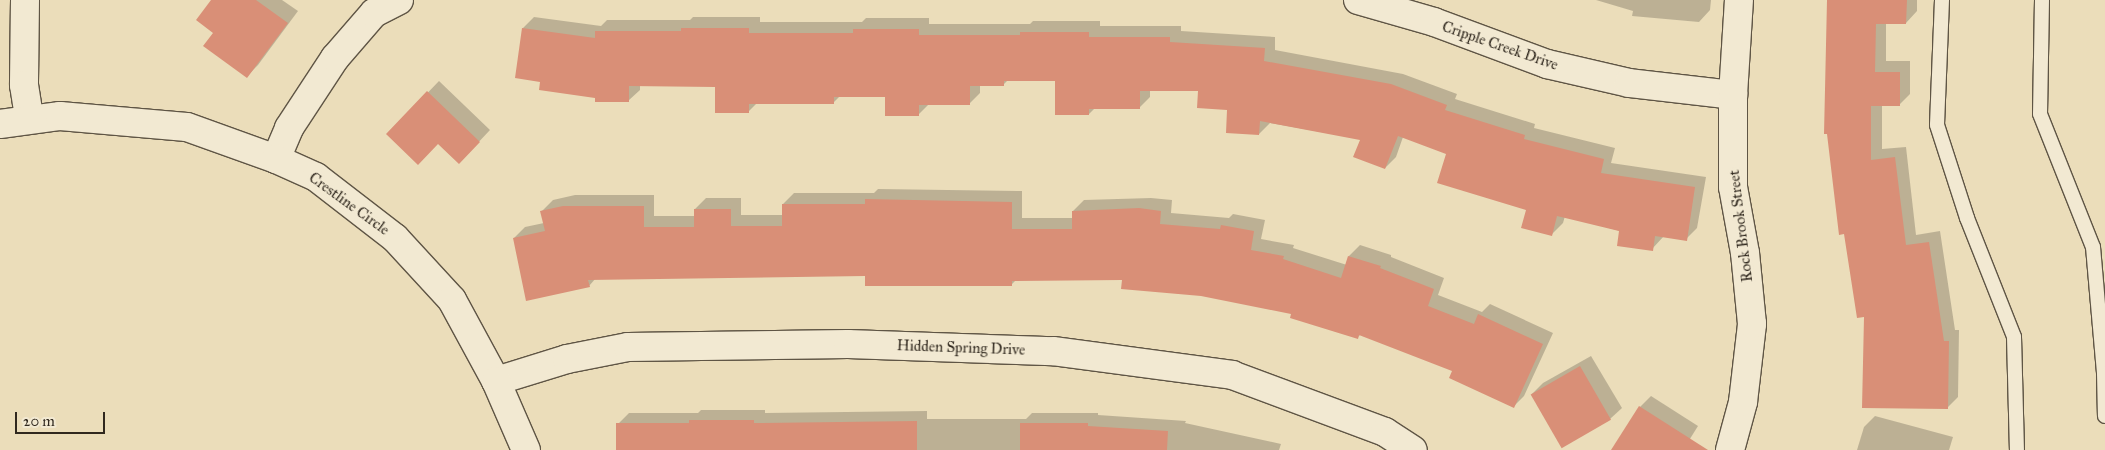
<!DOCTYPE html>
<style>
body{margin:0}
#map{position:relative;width:2105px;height:450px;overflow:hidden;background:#ebddba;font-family:"IM FELL Great Primer",serif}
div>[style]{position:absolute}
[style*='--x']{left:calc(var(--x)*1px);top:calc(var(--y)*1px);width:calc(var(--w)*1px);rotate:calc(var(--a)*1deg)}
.shadow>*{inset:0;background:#0003}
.building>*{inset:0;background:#d98f77;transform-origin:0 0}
.roads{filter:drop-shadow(1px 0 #5f5545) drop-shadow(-1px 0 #5f5545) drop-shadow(0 1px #5f5545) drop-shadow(0 -1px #5f5545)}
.lane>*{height:14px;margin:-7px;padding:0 7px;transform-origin:7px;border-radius:7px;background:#f2e9d2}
.street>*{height:28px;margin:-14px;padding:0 14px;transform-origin:14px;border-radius:14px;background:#f2e9d2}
.secondary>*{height:28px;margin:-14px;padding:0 14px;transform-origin:14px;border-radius:14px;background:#f2e9d2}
span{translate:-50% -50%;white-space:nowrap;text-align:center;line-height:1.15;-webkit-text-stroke:4.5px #f2e9d2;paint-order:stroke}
.street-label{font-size:15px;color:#30281e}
.scale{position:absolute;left:15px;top:412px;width:90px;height:22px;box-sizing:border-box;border:2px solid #30281e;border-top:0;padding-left:6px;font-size:15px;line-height:18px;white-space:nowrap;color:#30281e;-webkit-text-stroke:4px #f2e9d2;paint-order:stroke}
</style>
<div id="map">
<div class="shadow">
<i style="clip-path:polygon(212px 0,282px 0,298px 11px,258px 65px,247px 76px,214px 33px)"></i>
<i style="clip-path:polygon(1596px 0,1711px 0,1710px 10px,1699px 22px,1632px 16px,1633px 11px)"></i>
<i style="clip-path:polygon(1828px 0,1917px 0,1917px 11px,1906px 23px,1886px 23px,1886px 61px,1910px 61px,1910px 94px,1899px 105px,1882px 105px,1882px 149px,1906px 147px,1916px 235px,1940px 231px,1955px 330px,1959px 330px,1958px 397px,1947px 408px,1828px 133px,1825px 133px)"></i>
<i style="clip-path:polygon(534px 17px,601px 26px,607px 20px,690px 20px,693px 17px,760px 17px,760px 22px,862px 22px,866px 18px,929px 18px,929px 24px,1030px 24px,1033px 21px,1100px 21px,1100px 26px,1181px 26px,1181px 31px,1275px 37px,1275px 50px,1403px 74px,1457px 94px,1455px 99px,1535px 124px,1534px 128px,1615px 148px,1611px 163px,1706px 177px,1697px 228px,1686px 239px,1664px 236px,1652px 249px,1620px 231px,1565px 216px,1563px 223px,1552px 234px,1527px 209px,1448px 154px,1403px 137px,1396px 157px,1385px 168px,1361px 139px,1270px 123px,1259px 134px,1228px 109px,1199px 90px,1150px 90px,1150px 97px,1139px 108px,1095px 108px,1089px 114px,1056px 80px,1008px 80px,1003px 85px,980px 85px,980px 93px,969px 104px,929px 104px,918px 115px,886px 96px,840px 96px,833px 103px,757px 103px,748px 112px,716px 86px,640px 85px,640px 90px,628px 101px,596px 97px,542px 81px,523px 28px)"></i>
<i style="clip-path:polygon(439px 81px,490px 130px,459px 163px,438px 143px,388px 134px)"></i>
<i style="clip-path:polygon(878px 189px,1022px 191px,1022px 218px,1073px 218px,1073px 211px,1084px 200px,1151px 198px,1172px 200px,1171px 213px,1229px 218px,1233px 214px,1265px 220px,1261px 239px,1294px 245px,1293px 248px,1347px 265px,1349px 256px,1360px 245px,1391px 255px,1391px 257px,1444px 278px,1438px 295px,1482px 312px,1490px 304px,1553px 333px,1524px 396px,1513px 407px,1454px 370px,1361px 334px,1357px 338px,1293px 313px,1124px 278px,1016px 280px,1011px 285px,867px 275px,596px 278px,589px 286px,514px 238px,525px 227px,544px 223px,542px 211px,553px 200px,575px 195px,654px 195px,654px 216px,695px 216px,695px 209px,706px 198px,741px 198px,741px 215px,783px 215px,783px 204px,794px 193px,874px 193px)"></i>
<i style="clip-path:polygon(1591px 356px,1622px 408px,1610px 419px,1532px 394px,1543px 383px)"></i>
<i style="clip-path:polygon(1651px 396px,1698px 426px,1683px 450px,1612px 450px,1640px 407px)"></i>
<i style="clip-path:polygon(701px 410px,765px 410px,765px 413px,927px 411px,927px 419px,1026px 419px,1032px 413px,1098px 413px,1098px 415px,1186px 421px,1185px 423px,1281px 444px,1279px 450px,618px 450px,618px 424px,629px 413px,698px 413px)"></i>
<i style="clip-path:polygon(1875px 416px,1953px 437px,1949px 450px,1857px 450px,1864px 427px)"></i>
</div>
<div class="building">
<i style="clip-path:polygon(211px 0,256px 0,288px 23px,247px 78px,203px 46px,213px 33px,196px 20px)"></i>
<i style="clip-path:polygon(1827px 0,1907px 0,1906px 24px,1876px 24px,1875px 72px,1900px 72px,1900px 106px,1871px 106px,1871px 160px,1895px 157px,1906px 245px,1929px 242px,1944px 341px,1949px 341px,1948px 409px,1862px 408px,1864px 317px,1857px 318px,1844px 234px,1839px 235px,1827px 134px,1824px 134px)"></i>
<i style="clip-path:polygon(522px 28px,595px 38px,595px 31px,681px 31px,681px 28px,749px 28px,749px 33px,853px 33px,853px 29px,919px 29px,919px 35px,1020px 35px,1020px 32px,1089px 32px,1089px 37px,1170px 37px,1170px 42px,1265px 48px,1264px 61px,1391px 84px,1447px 105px,1445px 110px,1525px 135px,1524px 139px,1604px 159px,1601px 173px,1695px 187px,1687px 241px,1655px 236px,1653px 251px,1617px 246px,1619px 231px,1557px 216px,1552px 236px,1521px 228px,1526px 210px,1437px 183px,1446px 154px,1398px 136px,1385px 169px,1353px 157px,1360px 140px,1260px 121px,1259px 135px,1226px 133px,1227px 110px,1197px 108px,1198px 91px,1140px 91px,1140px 109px,1089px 109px,1089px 115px,1055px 115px,1055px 81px,1004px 81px,1004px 86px,970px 86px,970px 105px,919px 105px,919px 116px,885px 116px,885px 97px,834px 97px,834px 104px,749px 104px,749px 113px,715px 113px,715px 87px,629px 86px,629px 102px,595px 102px,595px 98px,539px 90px,540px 82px,515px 78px)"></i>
<i style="clip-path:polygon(427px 91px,480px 142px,459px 164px,438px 144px,418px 165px,386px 134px)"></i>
<i style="clip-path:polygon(865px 199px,1012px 202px,1012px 229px,1072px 229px,1072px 211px,1139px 208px,1161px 211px,1160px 224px,1220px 229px,1221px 225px,1254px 231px,1251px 250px,1284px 256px,1283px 259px,1341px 278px,1348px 256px,1381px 266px,1380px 268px,1434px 289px,1428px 306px,1474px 324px,1478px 314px,1543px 344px,1514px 408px,1449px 378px,1452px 371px,1359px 335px,1358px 339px,1290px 318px,1291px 314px,1201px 296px,1121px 289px,1122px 280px,1012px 281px,1012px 286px,865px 286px,865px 276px,588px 280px,590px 287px,526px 301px,513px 238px,545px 231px,540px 211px,563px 206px,644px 206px,644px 227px,694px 227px,694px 209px,731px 209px,731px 226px,782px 226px,782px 204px,865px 204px)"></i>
<i style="left:1580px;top:366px;width:62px;height:57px;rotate:60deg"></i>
<i style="clip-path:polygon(1639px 406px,1708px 450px,1611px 450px)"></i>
<i style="clip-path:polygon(689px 420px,754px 420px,754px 423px,917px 421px,917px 450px,616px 450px,616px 423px,689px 423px)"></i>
<i style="clip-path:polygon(1020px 423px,1088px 423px,1088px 426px,1168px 431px,1167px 450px,1020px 450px)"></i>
</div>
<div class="roads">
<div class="lane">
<i style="--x:1942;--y:0;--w:125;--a:92.3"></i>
<i style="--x:1937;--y:125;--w:98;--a:72.1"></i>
<i style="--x:1967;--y:218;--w:128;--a:68.4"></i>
<i style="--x:2014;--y:337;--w:113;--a:88.5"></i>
<i style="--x:2042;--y:0;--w:114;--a:91"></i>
<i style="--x:2040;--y:114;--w:143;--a:68.3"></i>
<i style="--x:2093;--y:247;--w:126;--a:85"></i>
<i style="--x:2104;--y:373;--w:43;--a:88.7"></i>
</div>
<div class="street">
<i style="--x:1358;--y:0;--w:79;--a:16.1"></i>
<i style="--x:1434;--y:22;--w:121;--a:20.4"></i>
<i style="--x:1547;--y:64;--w:84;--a:13"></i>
<i style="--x:1629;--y:83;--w:105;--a:6.6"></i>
<i style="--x:276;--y:159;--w:34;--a:-67"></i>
<i style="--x:289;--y:128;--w:84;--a:-56.7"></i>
<i style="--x:335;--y:58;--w:60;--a:-49.1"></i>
<i style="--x:374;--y:13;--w:28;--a:-27"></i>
<i style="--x:496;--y:381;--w:74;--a:-17.2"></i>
<i style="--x:567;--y:359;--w:62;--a:-11.1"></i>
<i style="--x:628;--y:347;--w:220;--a:-0.8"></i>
<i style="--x:848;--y:344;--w:205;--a:2"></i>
<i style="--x:1053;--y:351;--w:181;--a:7.6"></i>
<i style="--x:1232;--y:375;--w:163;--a:20.4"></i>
<i style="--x:1385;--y:432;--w:33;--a:33"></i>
<i style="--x:1730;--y:450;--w:50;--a:-74.8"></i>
<i style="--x:1743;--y:402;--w:79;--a:-83.4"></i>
<i style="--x:1752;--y:324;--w:71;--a:-95.6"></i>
<i style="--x:1745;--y:253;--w:67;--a:-100.3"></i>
<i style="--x:1733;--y:187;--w:92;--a:-90"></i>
<i style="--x:1733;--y:95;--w:95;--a:-86.4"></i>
</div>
<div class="secondary">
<i style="--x:25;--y:0;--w:85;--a:90.7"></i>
<i style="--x:24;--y:85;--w:33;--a:81"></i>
<i style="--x:0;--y:124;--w:61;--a:-7.6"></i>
<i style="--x:60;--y:116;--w:127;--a:5"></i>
<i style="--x:187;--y:127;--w:95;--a:19.8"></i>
<i style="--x:276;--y:159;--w:44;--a:24.2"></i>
<i style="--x:316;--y:177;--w:100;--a:37.7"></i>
<i style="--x:395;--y:238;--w:84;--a:47.4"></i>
<i style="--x:452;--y:300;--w:92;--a:61.5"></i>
<i style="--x:496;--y:381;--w:75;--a:66.5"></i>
</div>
</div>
<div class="street-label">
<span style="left:1500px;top:46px;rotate:19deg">Cripple Creek Drive</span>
<span style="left:349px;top:204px;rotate:36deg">Crestline Circle</span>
<span style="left:1741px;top:226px;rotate:-97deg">Rock Brook Street</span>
<span style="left:961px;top:348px;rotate:2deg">Hidden Spring Drive</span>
</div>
<div class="scale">20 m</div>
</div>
